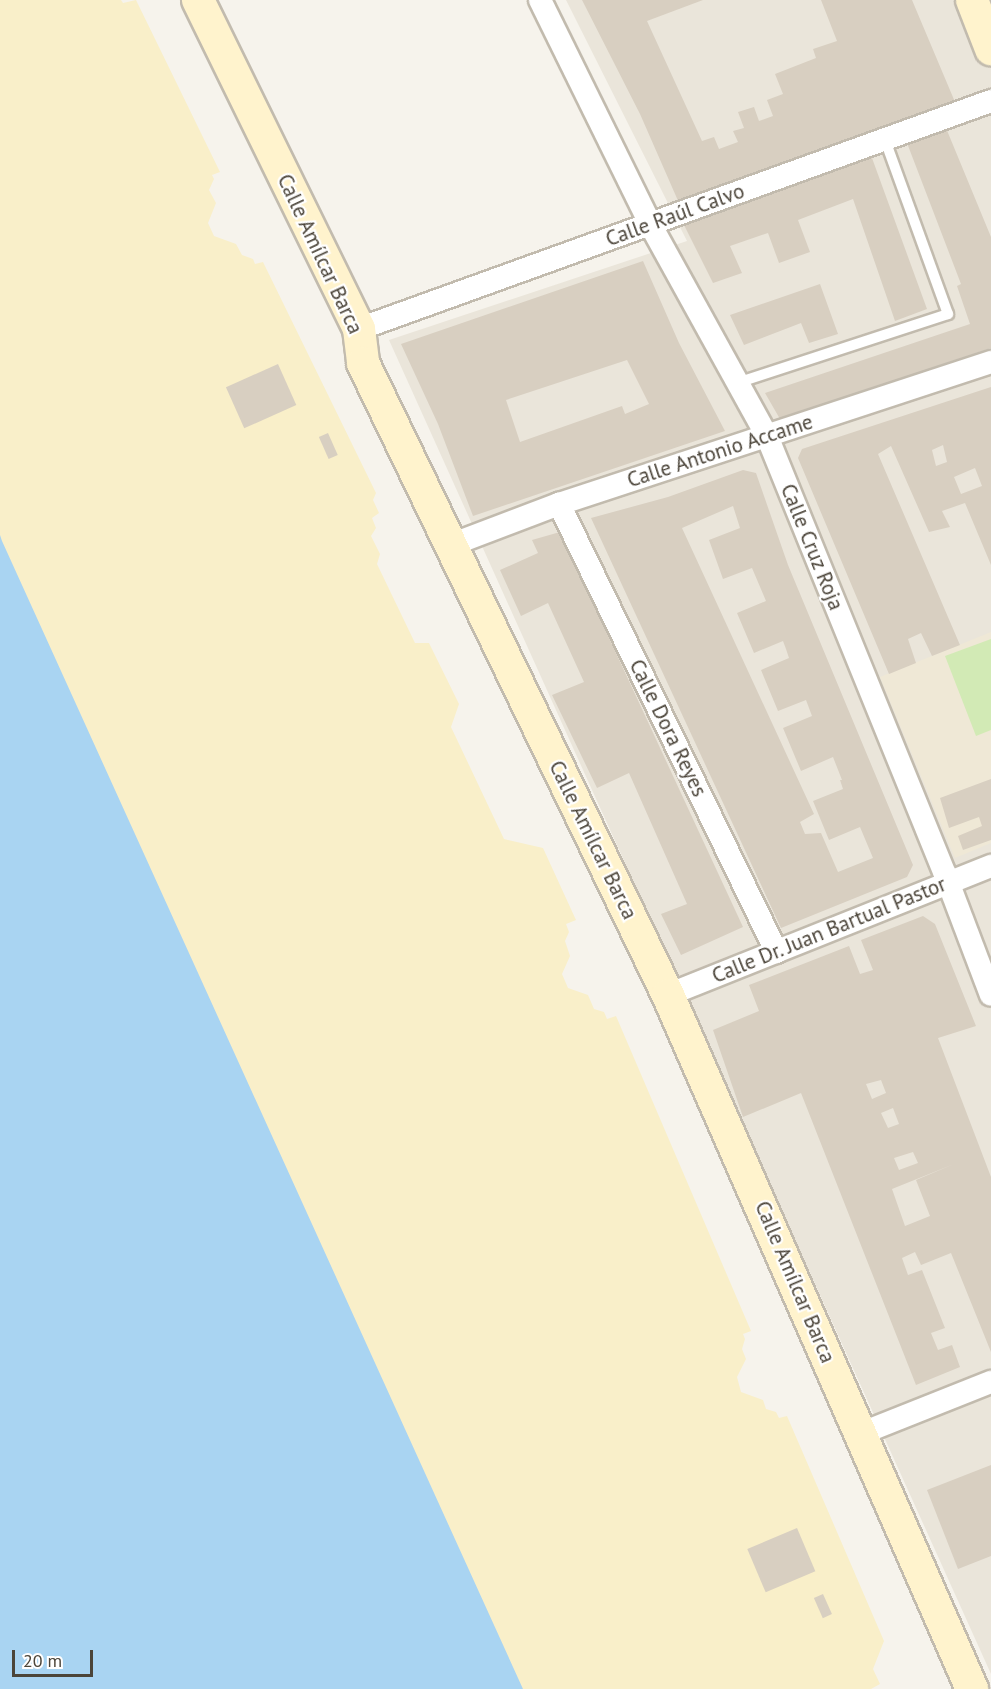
<!DOCTYPE html>
<meta charset="utf-8">
<style>
body{margin:0}
#map{position:relative;width:991px;height:1689px;overflow:hidden;background:#f6f3ec;font-family:"PT Sans",sans-serif}
div>[style]{position:absolute}
[style*='--x']{left:calc(var(--x)*1px);top:calc(var(--y)*1px);width:calc(var(--w)*1px);rotate:calc(var(--a)*1deg)}
.residential>*{inset:0;background:#eae5da}
.education>*{inset:0;background:#efe8d6}
.green>*{inset:0;background:#d2eab5}
.sand>*{inset:0;background:#f9efc9}
.water>*{inset:0;background:#a9d4f2}
.building>*{inset:0;background:#d8cfc1;transform-origin:0 0}
.roads{filter:drop-shadow(2px 0 #c2bbae) drop-shadow(-2px 0 #c2bbae) drop-shadow(0 2px #c2bbae) drop-shadow(0 -2px #c2bbae)}
.lane>*{height:10px;margin:-5px;padding:0 5px;transform-origin:5px;border-radius:5px;background:#fff}
.street>*{height:22px;margin:-11px;padding:0 11px;transform-origin:11px;border-radius:11px;background:#fff}
.secondary>*{height:32px;margin:-16px;padding:0 16px;transform-origin:16px;border-radius:16px;background:#fff3cd}
span{translate:-50% -50%;white-space:nowrap;text-align:center;line-height:1.15;-webkit-text-stroke:4.5px #fff;paint-order:stroke}
.street-label{font-size:21px;color:#4b4439}
.scale{position:absolute;left:12px;top:1650px;width:81px;height:27px;box-sizing:border-box;border:3px solid #4b4439;border-top:0;padding-left:8px;font-size:18px;line-height:21px;white-space:nowrap;color:#4b4439;-webkit-text-stroke:4px #fff;paint-order:stroke}
</style>
<div id="map">
<div class="residential">
<i style="clip-path:polygon(566px 0,991px 0,991px 1674px,389px 340px,687px 241px)"></i>
</div>
<div class="education">
<i style="clip-path:polygon(991px 632px,991px 843px,955px 858px,880px 677px)"></i>
</div>
<div class="green">
<i style="clip-path:polygon(991px 639px,991px 730px,976px 736px,945px 656px)"></i>
</div>
<div class="sand">
<i style="clip-path:polygon(0 0,121px 0,123px 3px,136px 0,220px 172px,212px 175px,214px 179px,209px 190px,216px 203px,208px 223px,214px 236px,236px 244px,242px 255px,253px 259px,255px 264px,263px 262px,376px 493px,373px 500px,379px 513px,372px 518px,376px 528px,371px 536px,380px 554px,377px 564px,415px 643px,429px 643px,459px 704px,451px 727px,504px 839px,543px 848px,576px 920px,566px 924px,569px 932px,565px 941px,570px 956px,562px 974px,568px 988px,588px 995px,594px 1009px,604px 1012px,607px 1019px,616px 1016px,751px 1331px,743px 1334px,745px 1339px,742px 1349px,746px 1359px,737px 1377px,741px 1392px,763px 1400px,766px 1409px,776px 1412px,779px 1418px,787px 1416px,884px 1641px,873px 1669px,880px 1684px,871px 1689px,302px 1689px,0 1078px)"></i>
</div>
<div class="water">
<i style="clip-path:polygon(0 535px,2px 541px,523px 1689px,0 1689px)"></i>
</div>
<div class="building">
<i style="clip-path:polygon(582px 0,703px 0,647px 21px,702px 141px,714px 137px,719px 149px,738px 142px,733px 131px,744px 128px,738px 112px,754px 107px,759px 121px,773px 116px,767px 100px,783px 94px,775px 74px,816px 58px,813px 49px,837px 41px,821px 0,912px 0,955px 102px,679px 203px,640px 114px)"></i>
<i style="clip-path:polygon(946px 128px,991px 237px,991px 348px,780px 419px,765px 393px,970px 324px,957px 286px,961px 284px,907px 143px)"></i>
<i style="clip-path:polygon(872px 158px,927px 309px,895px 321px,853px 199px,798px 220px,810px 252px,779px 263px,768px 233px,730px 246px,742px 273px,713px 283px,684px 225px)"></i>
<i style="clip-path:polygon(evenodd,643px 261px,679px 343px,725px 431px,473px 516px,438px 424px,401px 344px,643px 261px,627px 360px,649px 404px,625px 414px,622px 406px,520px 442px,506px 400px,627px 360px)"></i>
<i style="clip-path:polygon(820px 284px,838px 334px,809px 343px,801px 323px,744px 345px,730px 315px)"></i>
<i style="left:278px;top:364px;width:45px;height:57px;rotate:66deg"></i>
<i style="clip-path:polygon(evenodd,991px 387px,991px 565px,965px 503px,942px 511px,950px 527px,929px 532px,891px 446px,878px 454px,960px 645px,932px 656px,921px 633px,908px 639px,916px 663px,889px 674px,798px 458px,802px 449px,991px 387px,943px 445px,947px 462px,936px 466px,932px 450px,943px 445px,991px 387px,975px 468px,982px 486px,961px 494px,954px 477px,975px 468px)"></i>
<i style="left:328px;top:433px;width:24px;height:10px;rotate:66deg"></i>
<i style="clip-path:polygon(evenodd,743px 470px,756px 473px,788px 565px,913px 865px,907px 877px,781px 928px,591px 518px,668px 497px,743px 470px,733px 506px,740px 528px,709px 540px,723px 579px,752px 568px,766px 601px,737px 613px,754px 653px,783px 641px,786px 649px,789px 658px,761px 670px,778px 711px,806px 700px,812px 716px,783px 728px,801px 771px,833px 757px,842px 780px,840px 780px,843px 789px,813px 801px,829px 840px,860px 827px,873px 858px,838px 872px,821px 833px,805px 834px,800px 822px,814px 814px,682px 528px,733px 506px)"></i>
<i style="clip-path:polygon(560px 532px,743px 927px,681px 955px,661px 914px,687px 904px,629px 773px,597px 788px,552px 695px,584px 682px,548px 603px,521px 616px,500px 570px,538px 553px,532px 540px)"></i>
<i style="clip-path:polygon(991px 779px,991px 840px,963px 850px,958px 836px,982px 826px,979px 817px,949px 828px,940px 798px)"></i>
<i style="clip-path:polygon(evenodd,923px 916px,935px 924px,976px 1026px,938px 1038px,991px 1177px,991px 1352px,951px 1253px,921px 1265px,915px 1252px,902px 1258px,908px 1275px,922px 1270px,945px 1328px,931px 1333px,938px 1350px,952px 1345px,960px 1367px,916px 1385px,801px 1093px,743px 1117px,713px 1030px,759px 1011px,749px 985px,849px 946px,860px 974px,873px 970px,861px 940px,923px 916px,881px 1080px,886px 1093px,872px 1099px,866px 1084px,881px 1080px,923px 916px,893px 1108px,899px 1124px,888px 1128px,881px 1113px,893px 1108px,923px 916px,913px 1152px,918px 1163px,899px 1170px,894px 1158px,913px 1152px,923px 916px,954px 1164px,916px 1180px,930px 1216px,905px 1226px,892px 1189px,954px 1164px)"></i>
<i style="clip-path:polygon(991px 1465px,991px 1556px,958px 1569px,927px 1490px)"></i>
<i style="left:797px;top:1528px;width:47px;height:54px;rotate:67deg"></i>
<i style="left:823px;top:1594px;width:22px;height:10px;rotate:66deg"></i>
</div>
<div class="roads">
<div class="lane">
<i style="--x:737;--y:383;--w:222;--a:-18.1"></i>
<i style="--x:948;--y:314;--w:185;--a:-109.9"></i>
</div>
<div class="street">
<i style="--x:540;--y:0;--w:250;--a:63.8"></i>
<i style="--x:650;--y:224;--w:242;--a:61.1"></i>
<i style="--x:767;--y:436;--w:473;--a:67.9"></i>
<i style="--x:945;--y:874;--w:129;--a:69.2"></i>
<i style="--x:359;--y:329;--w:672;--a:-19.84"></i>
<i style="--x:559;--y:504;--w:498;--a:64.1"></i>
<i style="--x:451;--y:545;--w:116;--a:-20.8"></i>
<i style="--x:559;--y:504;--w:455;--a:-18.2"></i>
<i style="--x:668;--y:995;--w:348;--a:-21.8"></i>
<i style="--x:860;--y:1434;--w:141;--a:-21.7"></i>
</div>
<div class="secondary">
<i style="--x:198;--y:0;--w:366;--a:63.9"></i>
<i style="--x:359;--y:329;--w:34;--a:83"></i>
<i style="--x:363;--y:363;--w:702;--a:64.24"></i>
<i style="--x:668;--y:995;--w:758;--a:66.34"></i>
<i style="--x:972;--y:0;--w:53;--a:68.8"></i>
</div>
</div>
<div class="street-label">
<span style="left:675px;top:215px;rotate:-20deg">Calle Raúl Calvo</span>
<span style="left:320px;top:254px;rotate:65deg">Calle Amílcar Barca</span>
<span style="left:720px;top:451px;rotate:-18deg">Calle Antonio Accame</span>
<span style="left:812px;top:547px;rotate:68deg">Calle Cruz Roja</span>
<span style="left:668px;top:728px;rotate:64deg">Calle Dora Reyes</span>
<span style="left:593px;top:840px;rotate:64deg">Calle Amílcar Barca</span>
<span style="left:829px;top:930px;rotate:-22deg">Calle Dr. Juan Bartual Pastor</span>
<span style="left:795px;top:1282px;rotate:67deg">Calle Amílcar Barca</span>
</div>
<div class="scale">20 m</div>
</div>
